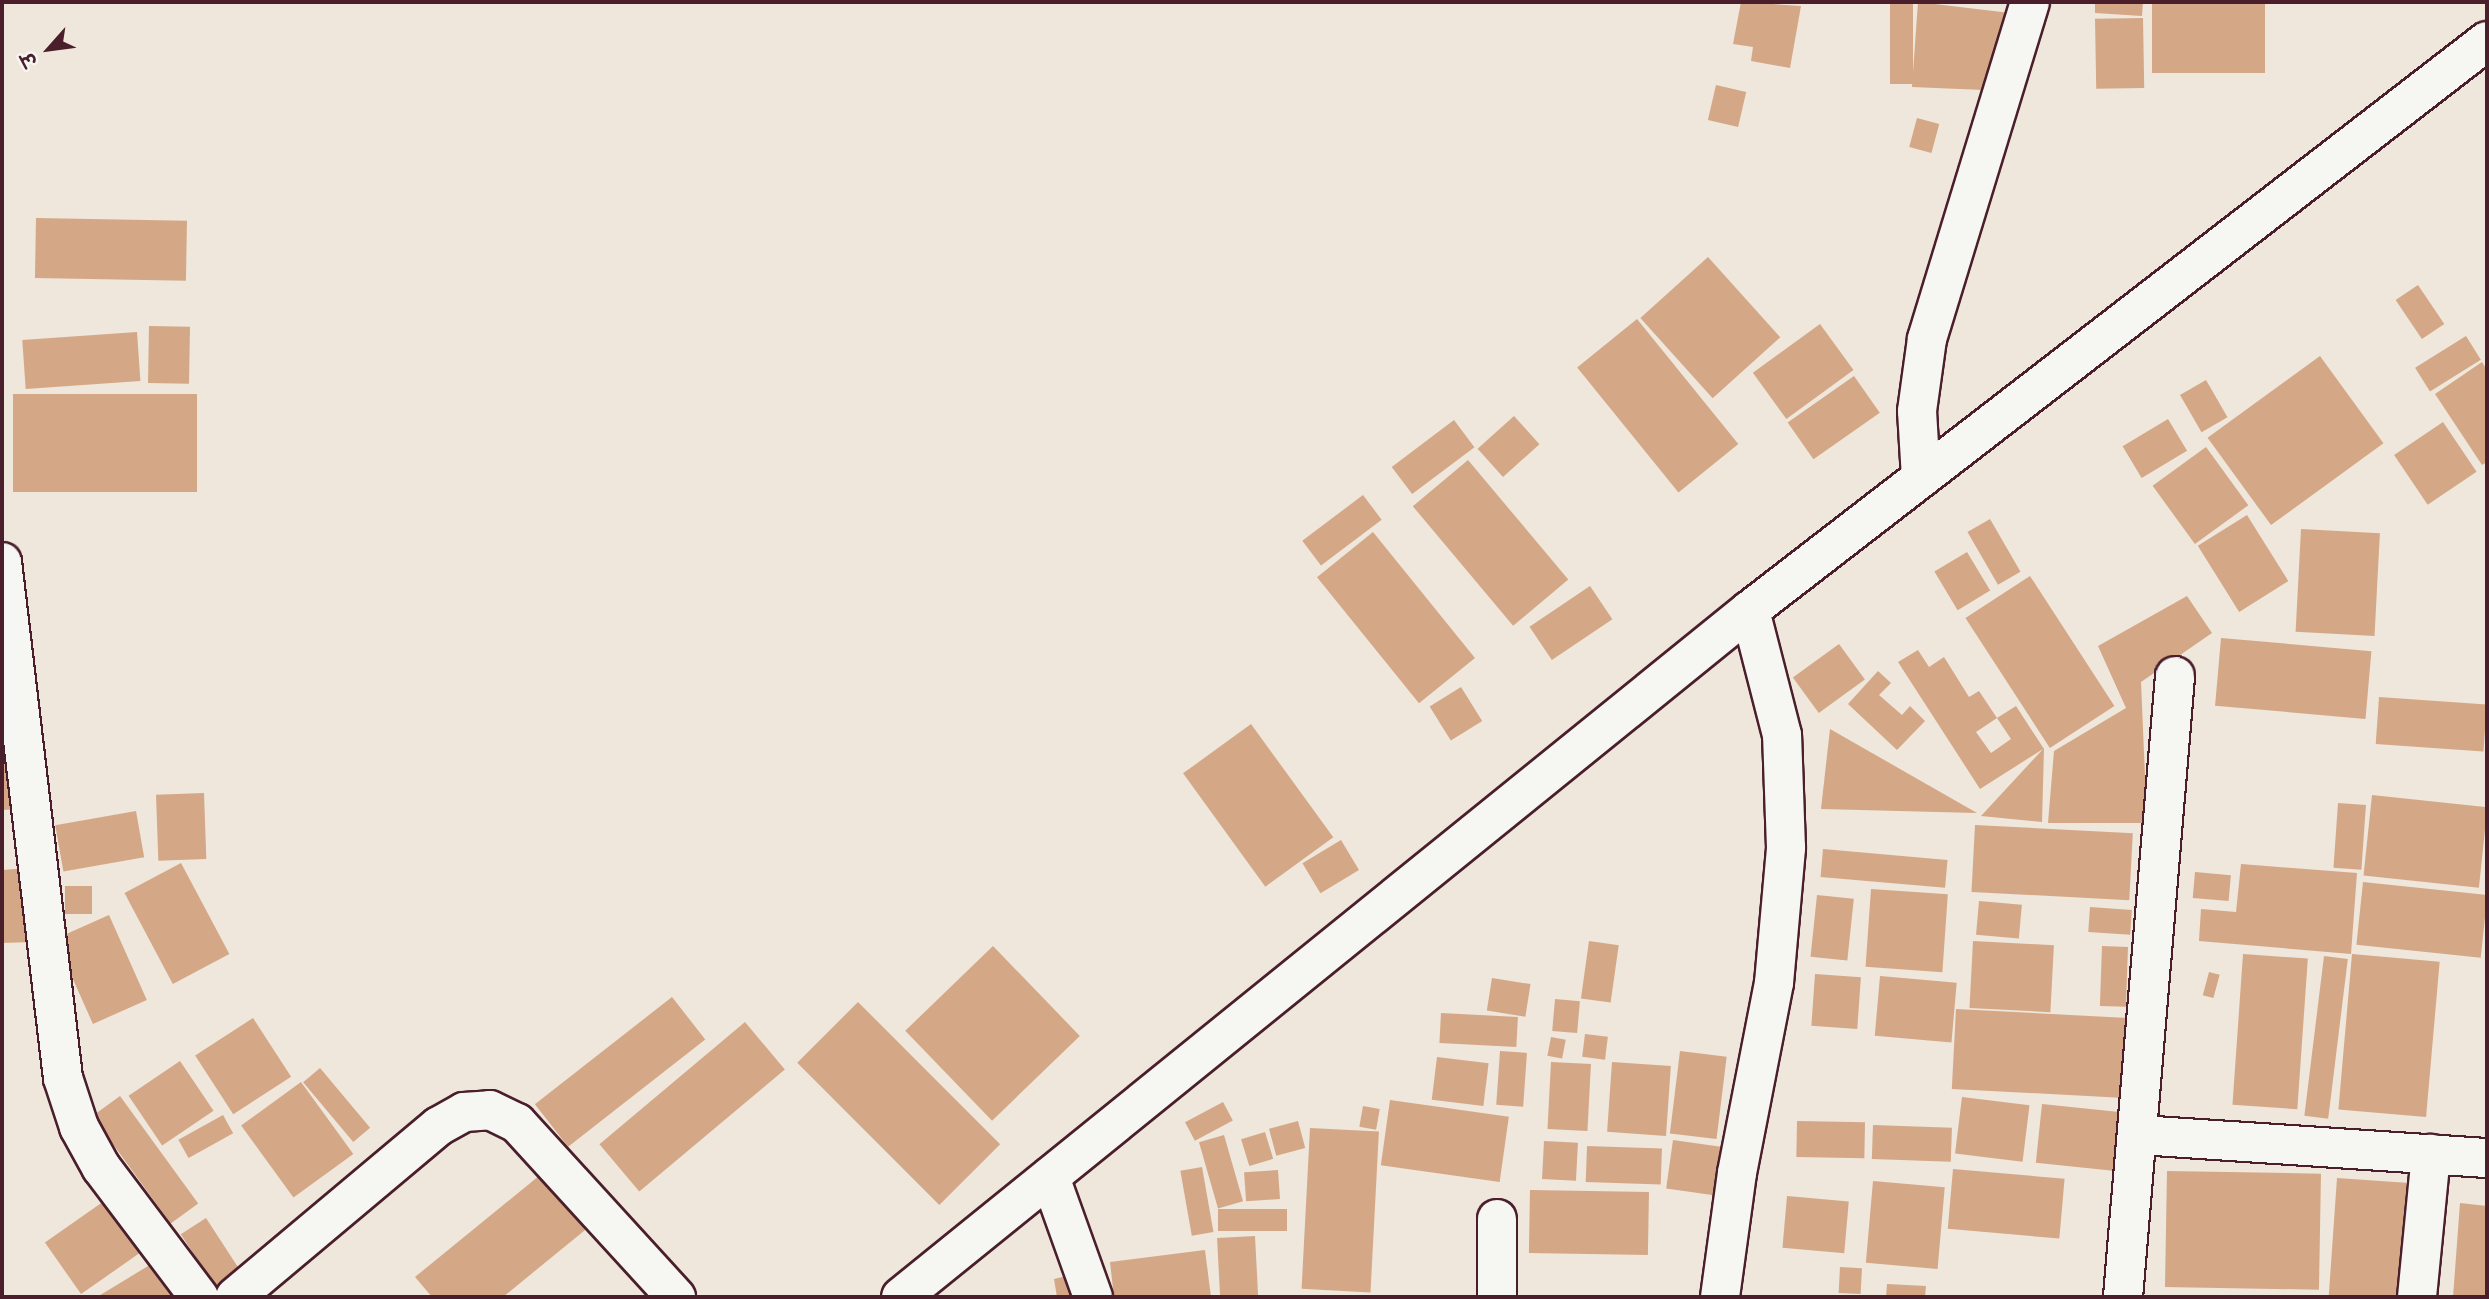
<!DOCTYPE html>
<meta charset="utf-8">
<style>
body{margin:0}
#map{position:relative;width:2489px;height:1299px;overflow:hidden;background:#efe6dc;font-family:"Balsamiq Sans","Playpen Sans Deva",sans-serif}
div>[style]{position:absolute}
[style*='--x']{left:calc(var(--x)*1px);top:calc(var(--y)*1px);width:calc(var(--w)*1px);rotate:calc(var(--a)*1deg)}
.building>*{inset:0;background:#d4a886;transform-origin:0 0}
.roads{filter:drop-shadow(2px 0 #4a1f2b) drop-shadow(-2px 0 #4a1f2b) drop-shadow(0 2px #4a1f2b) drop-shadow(0 -2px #4a1f2b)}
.street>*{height:38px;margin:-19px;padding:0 19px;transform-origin:19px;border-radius:19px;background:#f6f6f2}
.secondary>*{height:38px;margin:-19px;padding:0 19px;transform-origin:19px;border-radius:19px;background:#f6f6f2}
span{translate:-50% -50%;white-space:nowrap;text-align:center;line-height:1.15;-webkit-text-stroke:5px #f6f6f2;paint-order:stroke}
.frame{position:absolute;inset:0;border:4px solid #4a1f2b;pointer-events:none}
.north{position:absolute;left:14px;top:14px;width:70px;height:70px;-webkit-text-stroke:5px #f6f6f2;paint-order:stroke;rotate:242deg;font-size:19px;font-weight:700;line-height:28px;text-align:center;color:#4a1f2b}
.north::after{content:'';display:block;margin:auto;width:24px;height:32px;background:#4a1f2b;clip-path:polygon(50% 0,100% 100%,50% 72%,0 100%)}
</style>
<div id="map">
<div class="building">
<i style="clip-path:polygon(1741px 2px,1801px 6px,1790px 68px,1751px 61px,1753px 47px,1733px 44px)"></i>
<i style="left:1890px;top:2px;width:23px;height:82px"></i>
<i style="clip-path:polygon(1918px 2px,2010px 13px,1984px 90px,1912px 87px)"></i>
<i style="clip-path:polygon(2095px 2px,2143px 2px,2142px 16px,2095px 13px)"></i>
<i style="left:2152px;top:2px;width:113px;height:71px"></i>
<i style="left:2143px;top:18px;width:70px;height:48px;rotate:89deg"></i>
<i style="left:1716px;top:85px;width:31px;height:36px;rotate:13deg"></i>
<i style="left:1917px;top:118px;width:23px;height:30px;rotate:15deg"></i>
<i style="left:36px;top:218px;width:151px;height:60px;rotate:1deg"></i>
<i style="left:1708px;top:257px;width:108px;height:91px;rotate:48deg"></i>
<i style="left:2418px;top:285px;width:47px;height:27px;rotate:56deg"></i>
<i style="left:1637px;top:319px;width:161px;height:77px;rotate:51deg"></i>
<i style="left:1820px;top:324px;width:57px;height:83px;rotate:54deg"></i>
<i style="left:149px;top:326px;width:41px;height:57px;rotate:1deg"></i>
<i style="left:137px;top:332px;width:49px;height:115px;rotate:86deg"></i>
<i style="left:2466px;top:336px;width:28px;height:60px;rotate:58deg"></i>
<i style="left:2320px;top:356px;width:108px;height:139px;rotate:54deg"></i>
<i style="clip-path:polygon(2482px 362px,2487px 370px,2487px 462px,2482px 465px,2435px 394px)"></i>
<i style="left:1854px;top:376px;width:45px;height:81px;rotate:55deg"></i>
<i style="left:2206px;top:380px;width:43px;height:30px;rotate:60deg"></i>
<i style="left:13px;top:394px;width:184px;height:98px"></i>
<i style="left:1514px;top:416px;width:38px;height:49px;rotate:48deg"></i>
<i style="left:2168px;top:419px;width:37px;height:53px;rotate:59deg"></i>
<i style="left:1454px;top:420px;width:34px;height:78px;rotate:53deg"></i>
<i style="left:2443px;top:422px;width:60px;height:59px;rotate:56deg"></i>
<i style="left:2206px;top:447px;width:72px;height:66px;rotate:54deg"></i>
<i style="left:1468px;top:460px;width:156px;height:72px;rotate:50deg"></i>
<i style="left:1363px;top:495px;width:31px;height:76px;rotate:53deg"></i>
<i style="left:2247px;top:515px;width:78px;height:58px;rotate:58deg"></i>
<i style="left:1990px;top:519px;width:61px;height:26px;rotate:60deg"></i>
<i style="left:2301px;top:529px;width:79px;height:103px;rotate:3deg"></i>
<i style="left:1373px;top:532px;width:162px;height:72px;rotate:51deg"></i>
<i style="left:1967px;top:552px;width:45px;height:38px;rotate:59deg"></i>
<i style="left:2030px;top:576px;width:155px;height:77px;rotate:57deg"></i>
<i style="left:1590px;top:586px;width:40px;height:73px;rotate:56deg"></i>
<i style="clip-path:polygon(2187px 596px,2212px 633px,2141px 682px,2147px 823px,2048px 823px,2054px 751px,2126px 708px,2098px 646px)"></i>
<i style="left:2221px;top:638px;width:151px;height:68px;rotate:5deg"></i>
<i style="left:1839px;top:644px;width:44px;height:57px;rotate:54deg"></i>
<i style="clip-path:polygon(1918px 650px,1929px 667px,1944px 657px,1969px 697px,1979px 691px,1997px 718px,1976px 732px,1991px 753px,2011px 739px,1997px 718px,2016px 706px,2044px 749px,2042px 822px,1981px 816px,2043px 749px,1980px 789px,1898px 662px)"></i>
<i style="clip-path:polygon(1878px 671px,1891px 683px,1879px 695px,1902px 715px,1910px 706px,1925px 721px,1897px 750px,1848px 704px)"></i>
<i style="left:1461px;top:687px;width:40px;height:37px;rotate:58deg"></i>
<i style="left:2379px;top:697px;width:108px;height:47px;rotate:4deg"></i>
<i style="left:1251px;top:724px;width:140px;height:84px;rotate:54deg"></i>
<i style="clip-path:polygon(1830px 729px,1977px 813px,1821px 809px)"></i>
<i style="clip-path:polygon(17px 757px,21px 809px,2px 810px,2px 758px)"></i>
<i style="left:204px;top:793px;width:66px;height:48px;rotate:88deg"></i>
<i style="left:2372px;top:795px;width:116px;height:81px;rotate:6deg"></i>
<i style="left:2338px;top:803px;width:28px;height:65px;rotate:4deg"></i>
<i style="left:136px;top:811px;width:47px;height:82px;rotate:80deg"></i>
<i style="left:1975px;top:825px;width:158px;height:67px;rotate:3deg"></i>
<i style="left:1341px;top:840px;width:35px;height:45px;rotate:59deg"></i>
<i style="left:1823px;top:849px;width:125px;height:28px;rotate:5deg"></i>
<i style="left:181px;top:863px;width:103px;height:64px;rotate:62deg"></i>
<i style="clip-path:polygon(2241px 864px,2357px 873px,2351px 954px,2199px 941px,2201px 909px,2236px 912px)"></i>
<i style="clip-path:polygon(28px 868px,33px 942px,2px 943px,2px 870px)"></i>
<i style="left:2195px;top:872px;width:36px;height:26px;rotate:5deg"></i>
<i style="left:2363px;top:882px;width:125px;height:63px;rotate:6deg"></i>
<i style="left:65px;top:886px;width:27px;height:28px"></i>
<i style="left:1871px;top:889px;width:77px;height:78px;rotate:4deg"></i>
<i style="left:1817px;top:895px;width:37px;height:62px;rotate:6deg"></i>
<i style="left:1979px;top:901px;width:43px;height:34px;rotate:5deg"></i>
<i style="left:2090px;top:907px;width:42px;height:25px;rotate:4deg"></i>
<i style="left:109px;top:915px;width:93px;height:59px;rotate:66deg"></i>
<i style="left:1589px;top:941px;width:30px;height:58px;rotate:8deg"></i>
<i style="left:1973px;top:941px;width:81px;height:67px;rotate:3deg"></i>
<i style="left:993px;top:946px;width:125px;height:122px;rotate:46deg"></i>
<i style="left:2102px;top:946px;width:26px;height:60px;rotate:2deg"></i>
<i style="left:2243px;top:954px;width:65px;height:151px;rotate:4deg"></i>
<i style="left:2352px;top:954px;width:88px;height:156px;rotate:5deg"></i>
<i style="left:2324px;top:956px;width:24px;height:161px;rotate:7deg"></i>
<i style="left:2209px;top:972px;width:11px;height:24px;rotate:15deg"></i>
<i style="left:1815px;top:974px;width:46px;height:52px;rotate:4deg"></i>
<i style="left:1880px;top:976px;width:77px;height:60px;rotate:5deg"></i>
<i style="left:1492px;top:978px;width:39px;height:33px;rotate:9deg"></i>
<i style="left:672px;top:997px;width:54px;height:174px;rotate:52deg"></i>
<i style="left:1555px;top:999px;width:25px;height:32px;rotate:5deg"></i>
<i style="left:858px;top:1002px;width:201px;height:86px;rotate:45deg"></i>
<i style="left:1956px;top:1009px;width:182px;height:80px;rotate:3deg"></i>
<i style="left:1441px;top:1013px;width:77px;height:30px;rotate:3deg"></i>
<i style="left:253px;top:1018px;width:70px;height:69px;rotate:57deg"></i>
<i style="left:745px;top:1022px;width:62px;height:190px;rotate:50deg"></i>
<i style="left:1585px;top:1034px;width:23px;height:23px;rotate:7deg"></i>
<i style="left:1551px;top:1037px;width:15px;height:19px;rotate:11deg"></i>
<i style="left:1500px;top:1051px;width:27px;height:54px;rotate:4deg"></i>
<i style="left:1680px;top:1051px;width:47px;height:83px;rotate:7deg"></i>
<i style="left:1437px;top:1057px;width:52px;height:43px;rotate:7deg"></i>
<i style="left:180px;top:1061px;width:60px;height:62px;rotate:56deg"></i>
<i style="left:1551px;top:1062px;width:40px;height:67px;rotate:3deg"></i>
<i style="left:1612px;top:1062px;width:59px;height:70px;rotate:4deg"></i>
<i style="left:320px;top:1068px;width:78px;height:22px;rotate:50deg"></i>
<i style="left:301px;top:1082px;width:89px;height:74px;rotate:54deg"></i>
<i style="left:120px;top:1096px;width:133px;height:34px;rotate:54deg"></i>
<i style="left:1962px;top:1097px;width:68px;height:57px;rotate:7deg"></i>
<i style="left:1390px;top:1100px;width:120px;height:66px;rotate:8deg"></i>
<i style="left:1223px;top:1102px;width:21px;height:43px;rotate:62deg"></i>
<i style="left:2042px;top:1104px;width:80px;height:59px;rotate:6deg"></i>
<i style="left:1363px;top:1106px;width:17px;height:21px;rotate:10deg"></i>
<i style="left:223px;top:1115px;width:21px;height:51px;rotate:61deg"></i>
<i style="left:1298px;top:1121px;width:28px;height:30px;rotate:75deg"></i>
<i style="left:1797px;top:1121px;width:68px;height:36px;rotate:1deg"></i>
<i style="left:1873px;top:1125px;width:79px;height:34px;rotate:2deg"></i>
<i style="left:1310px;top:1128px;width:69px;height:161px;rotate:3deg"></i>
<i style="left:1265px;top:1132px;width:28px;height:25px;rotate:73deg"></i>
<i style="left:1224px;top:1135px;width:69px;height:26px;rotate:74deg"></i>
<i style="left:1673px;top:1140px;width:50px;height:49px;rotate:8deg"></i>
<i style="left:1544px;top:1141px;width:34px;height:38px;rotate:3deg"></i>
<i style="left:1587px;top:1146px;width:75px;height:36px;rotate:2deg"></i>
<i style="left:1202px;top:1167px;width:66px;height:22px;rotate:80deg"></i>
<i style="left:1953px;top:1169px;width:112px;height:60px;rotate:5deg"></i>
<i style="left:1278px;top:1170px;width:29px;height:34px;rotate:86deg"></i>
<i style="clip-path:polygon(545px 1171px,590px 1226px,503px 1297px,432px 1297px,415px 1277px)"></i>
<i style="left:2167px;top:1171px;width:154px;height:116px;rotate:1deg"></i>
<i style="left:2337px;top:1178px;width:80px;height:119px;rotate:4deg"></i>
<i style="left:1873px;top:1181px;width:72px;height:82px;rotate:5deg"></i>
<i style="left:1530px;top:1190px;width:119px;height:63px;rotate:1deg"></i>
<i style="left:117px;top:1192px;width:63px;height:88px;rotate:55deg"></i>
<i style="left:1787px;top:1196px;width:62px;height:52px;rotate:5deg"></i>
<i style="clip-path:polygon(2460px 1203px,2487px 1206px,2487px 1297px,2453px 1297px)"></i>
<i style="left:1287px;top:1209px;width:22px;height:69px;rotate:90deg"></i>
<i style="left:206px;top:1218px;width:63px;height:30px;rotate:57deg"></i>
<i style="left:1255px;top:1236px;width:61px;height:38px;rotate:87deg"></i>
<i style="clip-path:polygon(1205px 1250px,1211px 1297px,1114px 1297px,1110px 1262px)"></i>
<i style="clip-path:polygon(153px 1263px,174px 1297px,97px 1297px)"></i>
<i style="left:1840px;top:1267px;width:22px;height:26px;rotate:3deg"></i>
<i style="clip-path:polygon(1079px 1273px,1083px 1297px,1057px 1297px,1054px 1279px)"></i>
<i style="clip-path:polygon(1887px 1284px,1926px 1286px,1925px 1297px,1886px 1297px)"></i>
</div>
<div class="roads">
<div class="street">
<i style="--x:1921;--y:478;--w:67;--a:-93.4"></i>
<i style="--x:1917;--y:411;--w:73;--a:-82.1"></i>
<i style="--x:1927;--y:339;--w:352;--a:-73"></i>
<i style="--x:2;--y:562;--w:520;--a:83.26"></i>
<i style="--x:63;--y:1078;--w:52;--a:71.9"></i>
<i style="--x:79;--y:1127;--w:46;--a:61.2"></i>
<i style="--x:101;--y:1167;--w:163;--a:53"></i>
<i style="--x:2140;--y:1135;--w:348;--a:3.8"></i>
<i style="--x:1050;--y:1177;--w:127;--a:70.3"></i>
<i style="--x:235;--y:1297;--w:266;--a:-40"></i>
<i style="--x:439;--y:1126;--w:29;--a:-29"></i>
<i style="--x:464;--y:1112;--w:26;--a:-4"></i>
<i style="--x:490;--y:1110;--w:30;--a:26"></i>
<i style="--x:517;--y:1123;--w:236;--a:47.6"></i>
<i style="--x:1497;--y:1297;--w:78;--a:-90"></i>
<i style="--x:1720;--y:1297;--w:125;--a:-82.2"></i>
<i style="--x:1737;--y:1173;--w:194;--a:-79"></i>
<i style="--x:1774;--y:983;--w:136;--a:-84.9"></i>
<i style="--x:1786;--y:848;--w:113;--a:-92"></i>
<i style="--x:1782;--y:735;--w:129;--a:-104.4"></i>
<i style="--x:2123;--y:1297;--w:623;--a:-85.21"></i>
<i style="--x:2417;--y:1297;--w:144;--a:-84.4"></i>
</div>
<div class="secondary">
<i style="--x:901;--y:1297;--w:1092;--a:-38.98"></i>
<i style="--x:1750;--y:610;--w:931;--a:-37.67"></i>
</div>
</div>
<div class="frame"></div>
<div class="north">उ</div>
</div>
